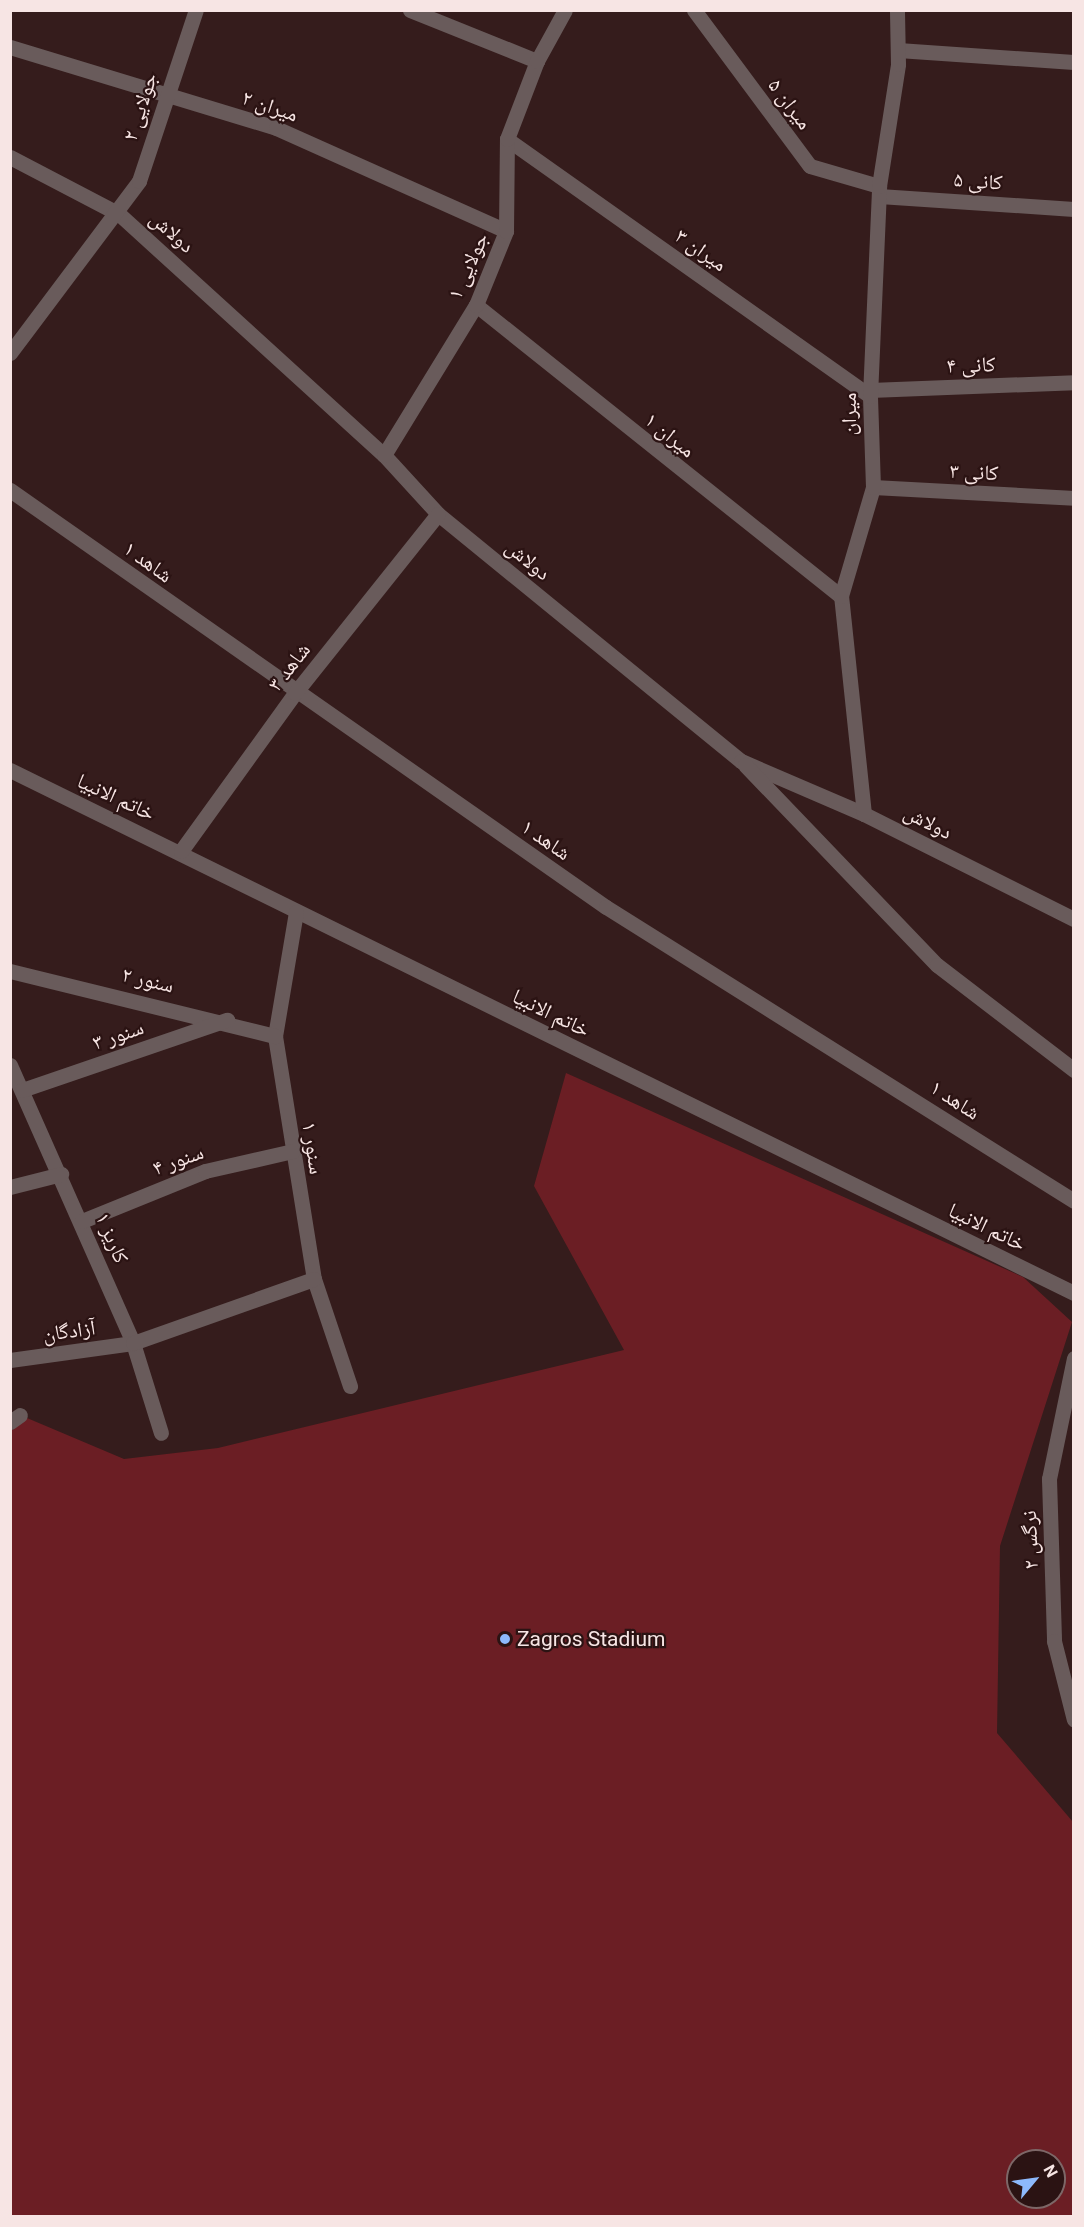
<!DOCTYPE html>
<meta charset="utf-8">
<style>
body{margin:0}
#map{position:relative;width:1084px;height:2227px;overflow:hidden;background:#351c1c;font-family:Roboto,"Noto Naskh Arabic",sans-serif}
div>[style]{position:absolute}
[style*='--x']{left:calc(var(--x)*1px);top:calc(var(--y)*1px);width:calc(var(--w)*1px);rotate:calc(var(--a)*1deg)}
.green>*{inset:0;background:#6b1e24}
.minor>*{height:15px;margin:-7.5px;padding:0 7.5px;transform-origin:7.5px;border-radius:7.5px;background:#695b5b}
.dots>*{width:16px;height:16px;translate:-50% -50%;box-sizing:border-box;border:3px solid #2b1313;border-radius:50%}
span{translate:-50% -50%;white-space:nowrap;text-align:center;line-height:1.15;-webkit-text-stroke:4.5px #2b1313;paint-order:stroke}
.street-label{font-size:21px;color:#f7e5e4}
.poi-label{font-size:21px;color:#f7e5e4}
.left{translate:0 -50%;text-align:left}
.frame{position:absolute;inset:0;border:12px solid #f7e5e4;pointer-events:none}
.north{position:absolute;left:1006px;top:2149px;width:60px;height:60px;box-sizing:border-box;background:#2b1313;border:2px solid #7d6767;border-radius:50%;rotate:61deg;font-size:16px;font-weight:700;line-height:24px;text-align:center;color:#f7e5e4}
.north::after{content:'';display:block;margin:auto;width:21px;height:27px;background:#8db9fc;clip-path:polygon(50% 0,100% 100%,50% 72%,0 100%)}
</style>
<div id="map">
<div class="green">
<i style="clip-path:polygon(evenodd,566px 1073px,1023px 1277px,1072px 1322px,1000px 1546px,997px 1733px,1073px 1822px,1073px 2216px,11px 2216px,11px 1431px,27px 1418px,124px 1459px,218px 1448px,624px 1350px,534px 1186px,566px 1073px,1018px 2161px,1054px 2161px,1054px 2197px,1018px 2197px,1018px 2161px)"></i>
</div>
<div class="minor">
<i style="--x:410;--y:10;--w:137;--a:21.9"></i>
<i style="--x:694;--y:10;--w:194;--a:53.4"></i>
<i style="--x:810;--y:166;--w:72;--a:16.2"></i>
<i style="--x:10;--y:47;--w:278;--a:16.9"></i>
<i style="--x:276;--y:128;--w:252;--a:24.1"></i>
<i style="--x:898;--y:50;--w:176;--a:3.9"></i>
<i style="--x:507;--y:139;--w:445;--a:35.3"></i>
<i style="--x:10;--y:157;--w:123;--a:27.6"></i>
<i style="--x:119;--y:214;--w:358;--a:42.3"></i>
<i style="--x:384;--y:455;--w:80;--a:47.5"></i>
<i style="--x:438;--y:514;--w:391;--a:39.2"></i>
<i style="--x:741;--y:761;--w:134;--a:23.3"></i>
<i style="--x:864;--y:814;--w:235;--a:26.6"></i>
<i style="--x:879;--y:196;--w:195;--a:3.8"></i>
<i style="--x:476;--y:305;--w:467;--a:38.6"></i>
<i style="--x:10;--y:353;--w:215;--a:-53.1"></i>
<i style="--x:139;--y:181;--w:180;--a:-71.6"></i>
<i style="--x:870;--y:390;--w:204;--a:-2.2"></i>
<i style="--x:384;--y:455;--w:176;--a:-58.5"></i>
<i style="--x:476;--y:305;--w:80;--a:-67.9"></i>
<i style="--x:506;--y:231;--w:92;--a:-89.4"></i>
<i style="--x:507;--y:139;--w:84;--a:-69"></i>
<i style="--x:537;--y:61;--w:58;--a:-61.2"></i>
<i style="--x:873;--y:487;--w:201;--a:3.1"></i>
<i style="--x:10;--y:490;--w:727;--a:34.98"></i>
<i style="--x:606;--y:907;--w:553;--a:32.14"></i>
<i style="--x:745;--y:765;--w:277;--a:46.2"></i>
<i style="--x:937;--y:965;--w:173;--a:37.5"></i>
<i style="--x:10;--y:770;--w:1186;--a:26.18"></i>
<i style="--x:864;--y:814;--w:219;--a:-96"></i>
<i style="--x:841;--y:596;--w:114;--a:-73.6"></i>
<i style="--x:873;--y:487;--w:91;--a:-91.9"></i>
<i style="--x:870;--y:396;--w:210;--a:-87.5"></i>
<i style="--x:879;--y:186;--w:123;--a:-81.1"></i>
<i style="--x:898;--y:64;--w:54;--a:-91.1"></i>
<i style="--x:181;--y:851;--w:195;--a:-54.2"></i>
<i style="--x:295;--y:693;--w:229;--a:-51.4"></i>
<i style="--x:296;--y:912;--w:126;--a:99.6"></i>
<i style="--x:275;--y:1036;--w:246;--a:80.9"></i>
<i style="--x:314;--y:1279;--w:113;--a:71.4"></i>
<i style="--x:10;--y:971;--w:273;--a:13.8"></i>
<i style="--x:10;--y:1065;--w:304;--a:66.1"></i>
<i style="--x:133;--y:1343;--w:94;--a:72.7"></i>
<i style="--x:22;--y:1090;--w:217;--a:-18.9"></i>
<i style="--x:10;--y:1187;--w:53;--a:-14.3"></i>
<i style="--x:82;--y:1221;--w:133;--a:-22.1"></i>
<i style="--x:205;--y:1171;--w:90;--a:-12.8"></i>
<i style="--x:1074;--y:1358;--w:124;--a:101.7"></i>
<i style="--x:1049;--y:1479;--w:162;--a:88.2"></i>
<i style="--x:1054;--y:1641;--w:81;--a:75.8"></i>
<i style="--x:10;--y:1360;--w:124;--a:-7.9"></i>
<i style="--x:133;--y:1343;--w:192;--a:-19.5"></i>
<i style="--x:10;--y:1422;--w:12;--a:-35"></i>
</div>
<div class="dots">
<i style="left:505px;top:1639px;background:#8db9fc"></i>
</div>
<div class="street-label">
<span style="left:790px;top:104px;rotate:53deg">میران ۵</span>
<span style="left:270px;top:106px;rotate:19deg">میران ۲</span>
<span style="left:140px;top:107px;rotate:-72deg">جولایی ۲</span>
<span style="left:978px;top:181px;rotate:4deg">کانی ۵</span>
<span style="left:172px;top:232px;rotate:41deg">دولاش</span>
<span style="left:701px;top:250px;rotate:35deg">میران ۳</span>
<span style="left:468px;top:266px;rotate:-66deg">جولایی ۱</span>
<span style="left:971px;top:365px;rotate:-2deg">کانی ۴</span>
<span style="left:849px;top:414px;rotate:-90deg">میران</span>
<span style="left:670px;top:435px;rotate:39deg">میران ۱</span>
<span style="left:974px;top:472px;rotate:3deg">کانی ۳</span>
<span style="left:528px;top:560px;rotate:39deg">دولاش</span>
<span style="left:148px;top:562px;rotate:36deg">شاهد ۱</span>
<span style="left:289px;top:667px;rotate:-52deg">شاهد ۳</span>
<span style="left:116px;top:797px;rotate:25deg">خاتم الانبیا</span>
<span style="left:928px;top:822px;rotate:27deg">دولاش</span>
<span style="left:546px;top:840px;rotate:35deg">شاهد ۱</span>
<span style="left:148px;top:980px;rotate:13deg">سنور ۲</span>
<span style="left:551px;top:1013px;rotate:26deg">خاتم الانبیا</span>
<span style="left:118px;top:1035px;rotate:-19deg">سنور ۳</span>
<span style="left:955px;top:1100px;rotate:33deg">شاهد ۱</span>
<span style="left:313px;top:1148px;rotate:81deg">سنور ۱</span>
<span style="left:178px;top:1160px;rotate:-20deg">سنور ۴</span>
<span style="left:987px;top:1227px;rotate:26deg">خاتم الانبیا</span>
<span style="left:112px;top:1238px;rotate:67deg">کاریز ۱</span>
<span style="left:69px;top:1331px;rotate:-8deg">آزادگان</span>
<span style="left:1030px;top:1540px;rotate:-92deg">نرگس ۲</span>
</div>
<div class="poi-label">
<span class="left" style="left:517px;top:1639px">Zagros Stadium</span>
</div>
<div class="frame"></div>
<div class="north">N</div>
</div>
